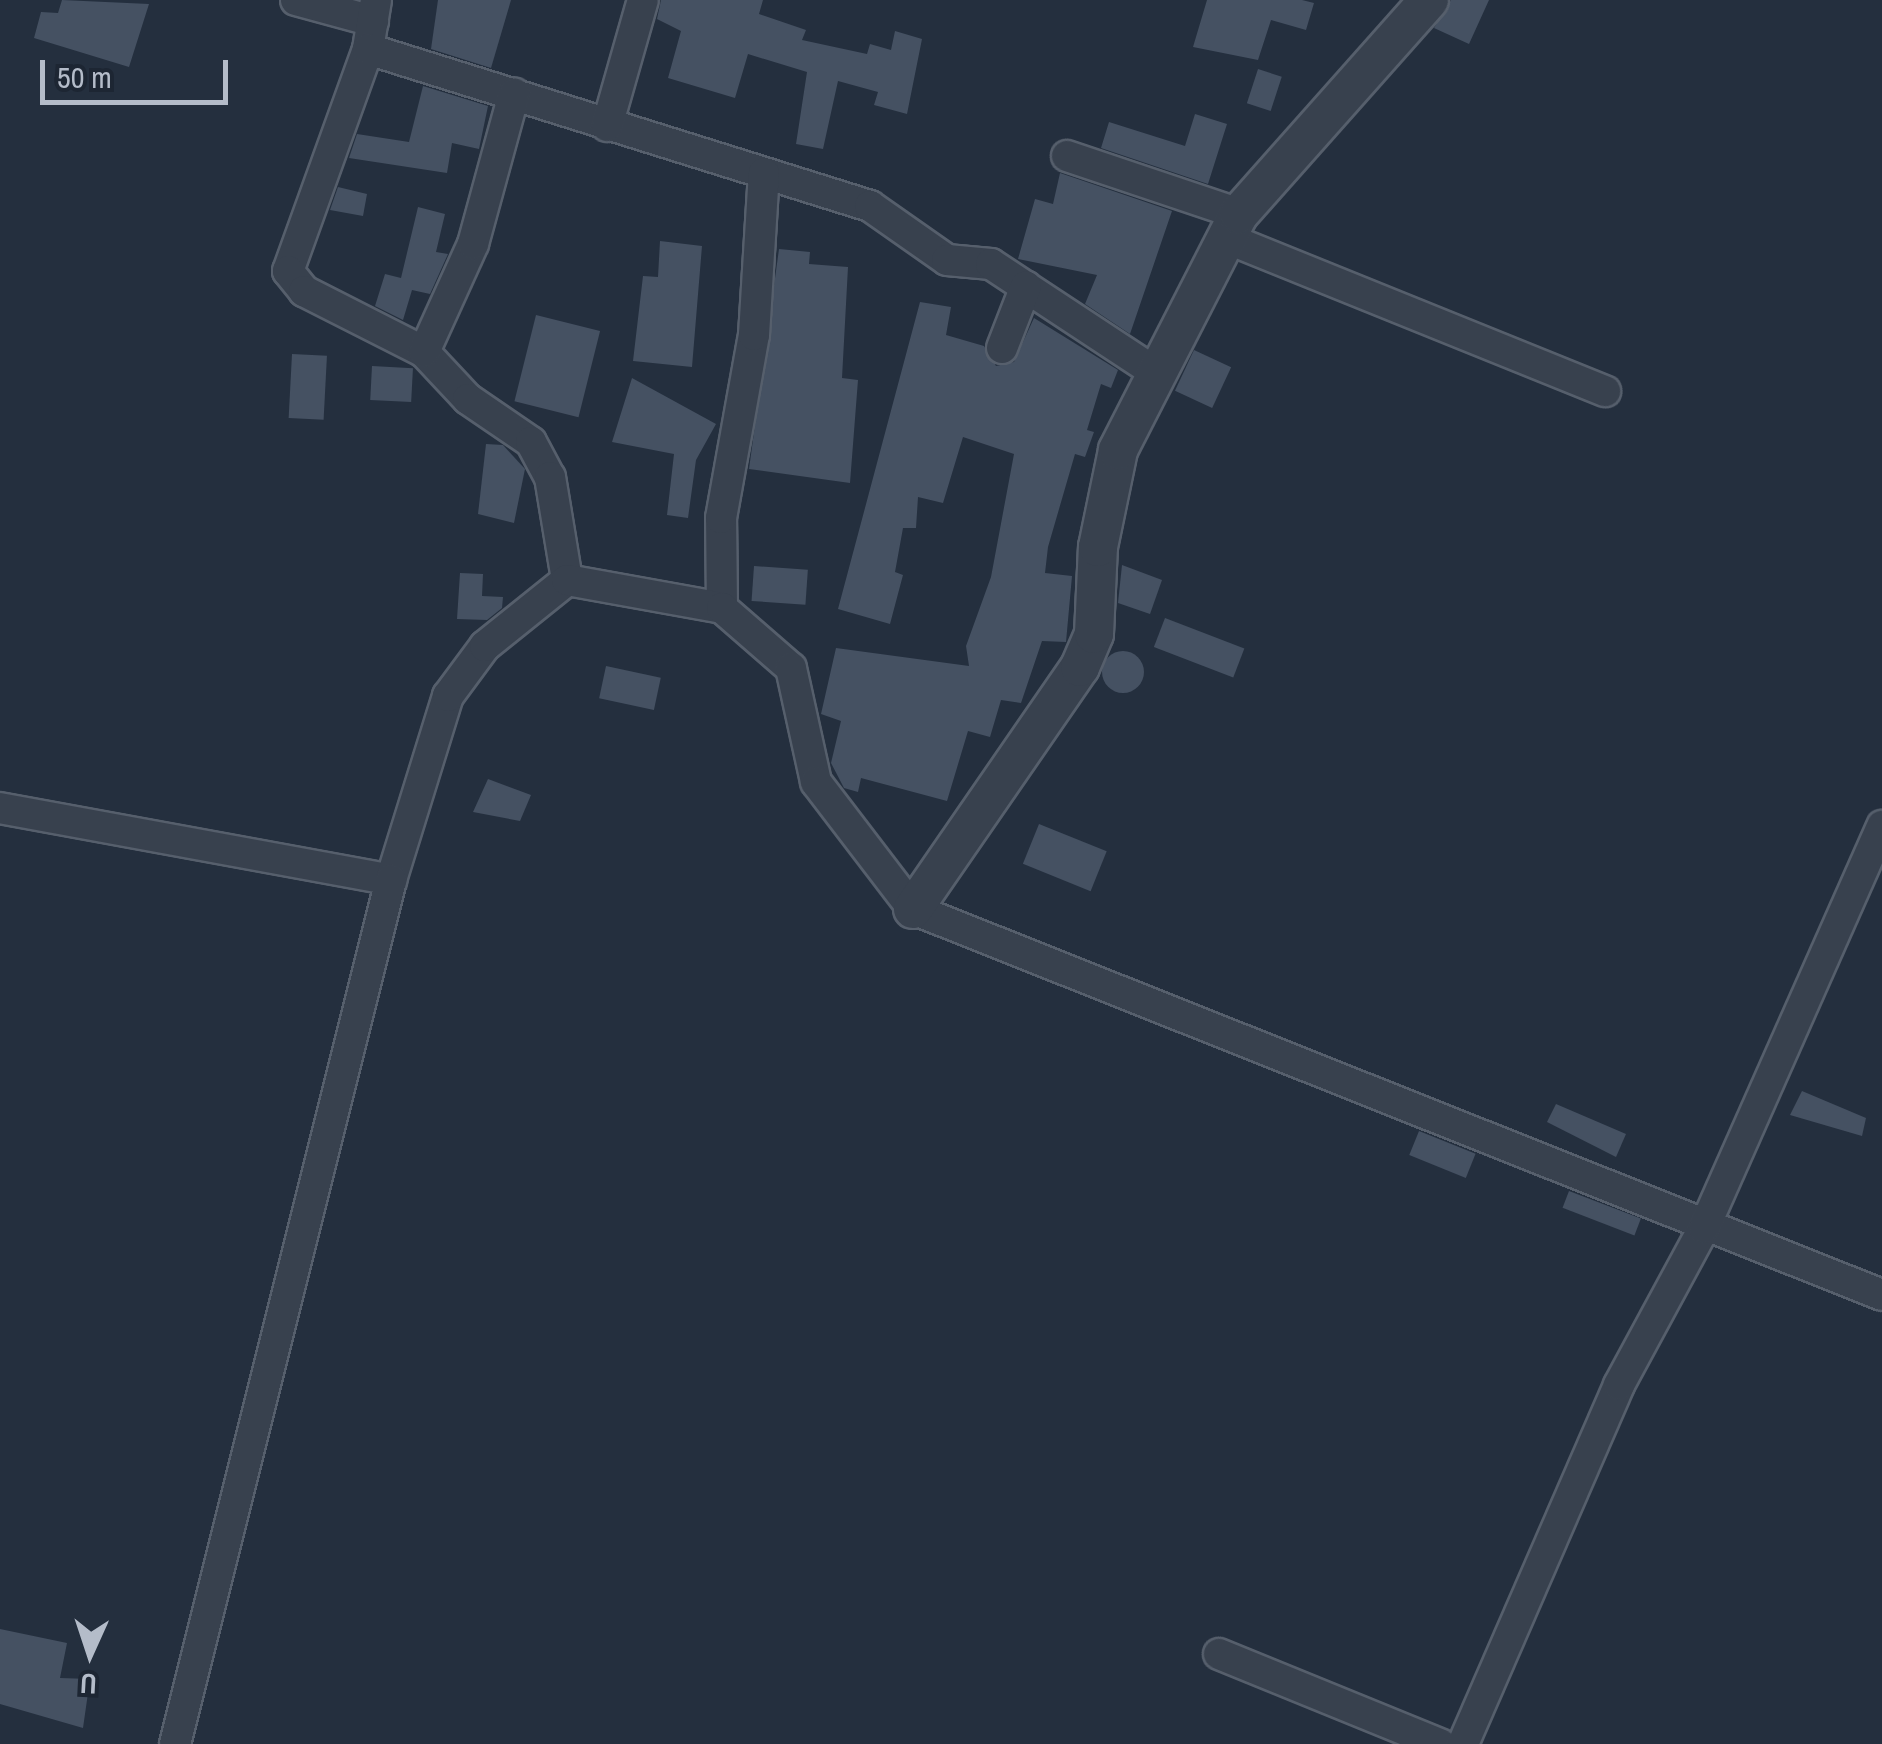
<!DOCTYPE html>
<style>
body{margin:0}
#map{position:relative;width:1882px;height:1744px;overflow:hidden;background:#242f3e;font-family:"Archivo Narrow",sans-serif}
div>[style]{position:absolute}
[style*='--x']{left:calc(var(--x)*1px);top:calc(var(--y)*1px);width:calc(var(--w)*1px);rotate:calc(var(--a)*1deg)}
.building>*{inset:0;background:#455162;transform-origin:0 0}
.round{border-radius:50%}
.roads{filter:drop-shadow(2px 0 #565f6c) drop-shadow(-2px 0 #565f6c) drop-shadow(0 2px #565f6c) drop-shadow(0 -2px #565f6c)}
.minor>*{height:30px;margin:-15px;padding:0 15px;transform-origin:15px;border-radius:15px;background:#38414e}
.tertiary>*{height:38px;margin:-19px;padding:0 19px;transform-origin:19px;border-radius:19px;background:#38414e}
span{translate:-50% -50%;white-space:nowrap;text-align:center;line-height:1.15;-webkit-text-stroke:8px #1d2633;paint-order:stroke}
.north{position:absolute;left:40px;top:1604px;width:100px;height:100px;-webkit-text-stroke:8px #1d2633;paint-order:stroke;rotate:183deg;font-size:28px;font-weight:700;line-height:40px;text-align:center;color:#b4bcc9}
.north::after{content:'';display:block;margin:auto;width:35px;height:45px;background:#b4bcc9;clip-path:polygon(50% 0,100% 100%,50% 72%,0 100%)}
.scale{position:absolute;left:40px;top:60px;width:188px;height:45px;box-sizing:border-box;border:5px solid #b4bcc9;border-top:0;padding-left:12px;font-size:30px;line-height:35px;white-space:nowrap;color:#b4bcc9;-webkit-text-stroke:8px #1d2633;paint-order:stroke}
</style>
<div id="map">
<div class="building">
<i style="clip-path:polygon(62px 0,149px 4px,129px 67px,34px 38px,41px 12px,58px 13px)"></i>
<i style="clip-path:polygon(438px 0,511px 0,491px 68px,431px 49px)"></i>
<i style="clip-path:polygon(661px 0,763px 0,759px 14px,806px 30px,802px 40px,867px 54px,870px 44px,891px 50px,895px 31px,922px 39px,907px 114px,874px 105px,878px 92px,838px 81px,823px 149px,796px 144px,807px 72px,748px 54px,735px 98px,668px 78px,681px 31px,657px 19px)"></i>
<i style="clip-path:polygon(1207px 0,1302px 0,1314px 3px,1306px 30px,1271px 20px,1258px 60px,1193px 47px)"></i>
<i style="clip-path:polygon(1451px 0,1489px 0,1469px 44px,1434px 28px)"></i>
<i style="left:1258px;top:69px;width:25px;height:36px;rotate:18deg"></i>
<i style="clip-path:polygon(423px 86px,488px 106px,479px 149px,452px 143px,447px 173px,349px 158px,357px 134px,409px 142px)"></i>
<i style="clip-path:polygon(1195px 114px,1227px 124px,1208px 184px,1101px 148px,1109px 122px,1185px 146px)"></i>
<i style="clip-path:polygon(1060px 173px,1172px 211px,1130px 334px,1085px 304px,1097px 275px,1018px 259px,1035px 199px,1053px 204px)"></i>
<i style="clip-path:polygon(338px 187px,367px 194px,363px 216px,330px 210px)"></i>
<i style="clip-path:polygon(418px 207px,445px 214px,436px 252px,448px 254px,430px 294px,412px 290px,403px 320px,375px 306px,385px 274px,401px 278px)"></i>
<i style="clip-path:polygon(660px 241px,702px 246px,692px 367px,633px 361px,643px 276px,658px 277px)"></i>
<i style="clip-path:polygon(779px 249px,810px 252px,809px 264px,848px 267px,842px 378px,858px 380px,850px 483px,749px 469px)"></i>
<i style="clip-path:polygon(920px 302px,951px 307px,946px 335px,984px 346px,996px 366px,1014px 362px,1034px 318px,1118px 370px,1111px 388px,1101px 384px,1087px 430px,1094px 432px,1085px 457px,1075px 454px,1048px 547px,1045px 573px,1072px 576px,1066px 642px,1042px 641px,1021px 703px,1001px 700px,990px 737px,968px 731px,947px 801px,861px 778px,858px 792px,844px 788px,831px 763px,841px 721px,821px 714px,836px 648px,969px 666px,966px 646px,991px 577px,1014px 454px,963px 437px,943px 503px,918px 497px,916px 528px,903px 528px,895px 572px,903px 575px,890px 624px,838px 609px)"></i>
<i style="left:536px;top:315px;width:66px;height:89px;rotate:14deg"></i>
<i style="left:1194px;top:350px;width:41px;height:45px;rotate:25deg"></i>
<i style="left:292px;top:354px;width:35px;height:64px;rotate:3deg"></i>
<i style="left:372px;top:366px;width:41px;height:34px;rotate:3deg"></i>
<i style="clip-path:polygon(632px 378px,716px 424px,696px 460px,688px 518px,667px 515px,674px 454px,612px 442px)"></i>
<i style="clip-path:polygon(486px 444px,503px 445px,525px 469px,514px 523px,478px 514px)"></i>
<i style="clip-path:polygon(1122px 565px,1162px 580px,1150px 614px,1118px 603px)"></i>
<i style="left:754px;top:566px;width:54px;height:35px;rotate:4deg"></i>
<i style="clip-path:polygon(460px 573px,483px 574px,482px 596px,503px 597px,502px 608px,487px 620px,457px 619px)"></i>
<i style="left:1165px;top:618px;width:85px;height:31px;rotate:21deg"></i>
<i class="round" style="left:1102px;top:651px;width:42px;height:42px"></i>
<i style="left:606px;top:666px;width:56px;height:33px;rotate:12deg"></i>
<i style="clip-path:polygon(488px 779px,531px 795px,520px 821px,473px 812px)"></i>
<i style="left:1039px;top:824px;width:73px;height:43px;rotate:22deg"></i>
<i style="clip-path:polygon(1802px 1091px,1866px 1118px,1862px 1136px,1790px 1115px)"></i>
<i style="clip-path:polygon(1556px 1104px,1626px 1134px,1616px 1157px,1547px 1122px)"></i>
<i style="left:1419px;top:1131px;width:61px;height:26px;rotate:22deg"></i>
<i style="left:1569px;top:1191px;width:77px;height:18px;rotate:21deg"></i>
<i style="clip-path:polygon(0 1629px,67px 1643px,60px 1678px,90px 1679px,83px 1728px,0 1704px)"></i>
</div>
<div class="roads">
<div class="minor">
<i style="--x:296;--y:0;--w:80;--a:15.3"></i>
<i style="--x:376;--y:0;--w:50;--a:99.3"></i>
<i style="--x:368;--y:49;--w:236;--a:109.8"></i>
<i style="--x:288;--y:271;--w:26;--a:51"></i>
<i style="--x:304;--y:291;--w:135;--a:26.9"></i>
<i style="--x:424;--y:352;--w:64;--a:46.9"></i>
<i style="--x:468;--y:399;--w:76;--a:34.3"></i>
<i style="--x:531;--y:442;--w:40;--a:62"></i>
<i style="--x:550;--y:477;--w:104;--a:80.6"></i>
<i style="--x:368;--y:49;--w:526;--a:17.37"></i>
<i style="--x:870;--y:206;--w:94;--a:35"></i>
<i style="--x:947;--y:260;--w:44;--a:5.2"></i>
<i style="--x:991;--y:264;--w:194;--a:33.4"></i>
<i style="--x:607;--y:126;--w:131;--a:-74.1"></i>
<i style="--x:1067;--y:156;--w:182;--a:18.6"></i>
<i style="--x:1226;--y:238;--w:409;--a:22"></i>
<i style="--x:1002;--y:348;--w:66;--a:-68.8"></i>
<i style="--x:424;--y:352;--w:119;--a:-65.6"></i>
<i style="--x:473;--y:244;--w:156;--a:-74.7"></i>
<i style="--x:722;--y:608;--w:90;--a:-90.6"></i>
<i style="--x:721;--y:518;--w:186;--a:-79.8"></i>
<i style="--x:754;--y:335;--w:162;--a:-86.5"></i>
<i style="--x:0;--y:808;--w:398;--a:10.4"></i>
<i style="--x:391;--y:880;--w:193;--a:-72.8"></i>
<i style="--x:448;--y:696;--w:62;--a:-53.5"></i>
<i style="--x:485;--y:646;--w:105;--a:-38.8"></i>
<i style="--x:567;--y:580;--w:158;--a:10.2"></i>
<i style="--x:722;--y:608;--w:91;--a:41"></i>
<i style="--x:791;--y:668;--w:117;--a:77.6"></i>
<i style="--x:816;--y:782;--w:160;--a:52.6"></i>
<i style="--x:913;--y:909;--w:1043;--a:21.72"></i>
<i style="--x:1219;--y:1654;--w:239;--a:22.2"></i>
<i style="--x:175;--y:1744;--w:891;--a:-75.96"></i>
<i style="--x:1463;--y:1744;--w:391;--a:-66.5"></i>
<i style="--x:1619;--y:1385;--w:179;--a:-61.6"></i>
<i style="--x:1704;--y:1228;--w:440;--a:-66.1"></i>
</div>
<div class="tertiary">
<i style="--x:913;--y:909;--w:294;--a:-55.4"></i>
<i style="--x:1080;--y:667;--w:36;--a:-67"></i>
<i style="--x:1094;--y:634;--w:87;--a:-87.4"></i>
<i style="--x:1098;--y:547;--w:99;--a:-78.3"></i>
<i style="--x:1118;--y:450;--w:265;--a:-62.9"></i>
<i style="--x:1239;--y:214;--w:286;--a:-48.4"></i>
</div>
</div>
<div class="north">U</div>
<div class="scale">50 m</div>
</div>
